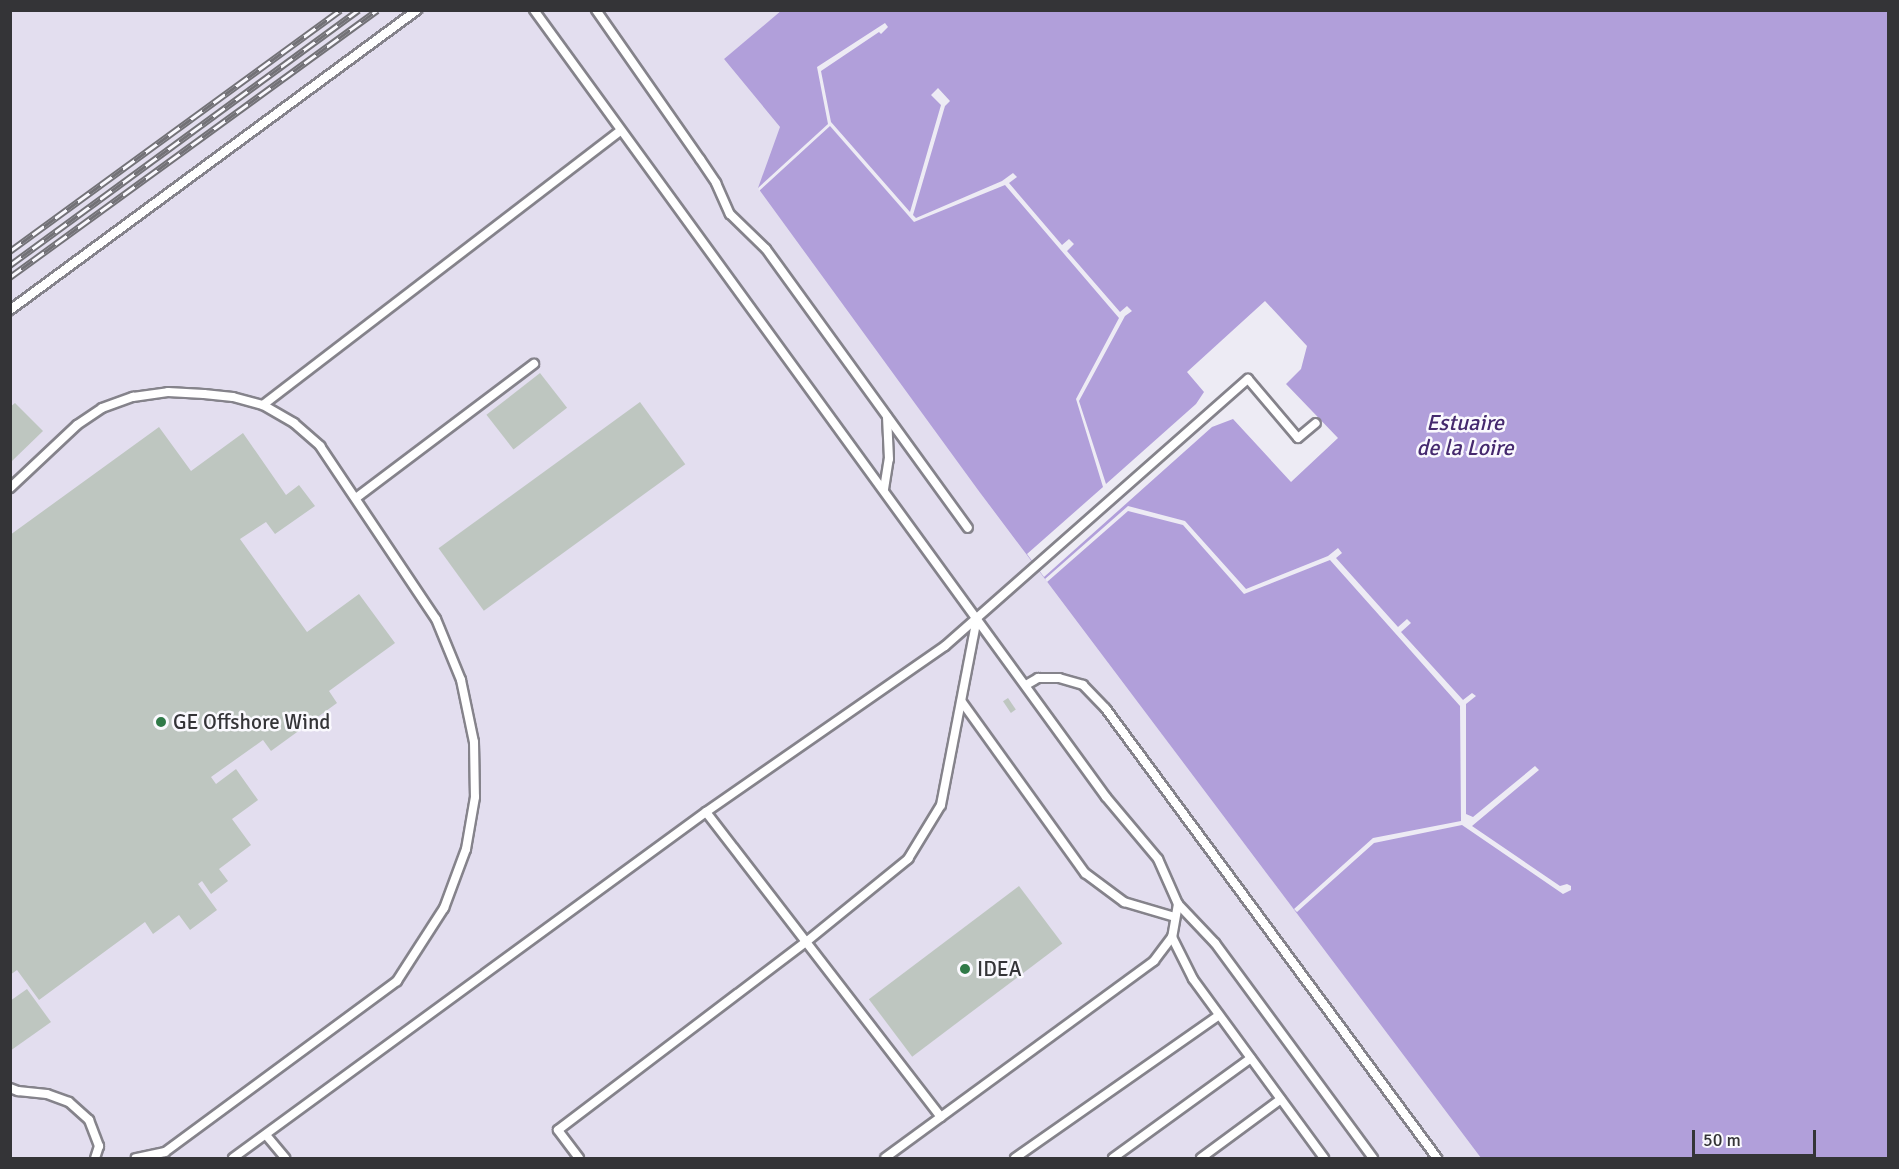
<!DOCTYPE html>
<style>
body{margin:0}
#map{position:relative;width:1899px;height:1169px;overflow:hidden;background:#edebf4;font-family:Signika,sans-serif}
div>[style]{position:absolute}
[style*='--x']{left:calc(var(--x)*1px);top:calc(var(--y)*1px);width:calc(var(--w)*1px);rotate:calc(var(--a)*1deg)}
.built>*{inset:0;background:#e3deef}
.water>*{inset:0;background:#b19fda}
.pier>*{inset:0;background:#edebf4}
.building>*{inset:0;background:#bec6c0;transform-origin:0 0}
.roads{filter:drop-shadow(2px 0 #85838b) drop-shadow(-2px 0 #85838b) drop-shadow(0 2px #85838b) drop-shadow(0 -2px #85838b)}
.service>*{height:8px;margin:-4px;padding:0 4px;transform-origin:4px;border-radius:4px;background:#fff}
.rail>*{height:7px;margin-top:-3.5px;transform-origin:0;background:repeating-linear-gradient(90deg,#faf9fe 0 14px,#737277 0 28px);box-sizing:border-box;border-block:2px solid #737277}
.dots>*{width:16px;height:16px;translate:-50% -50%;box-sizing:border-box;border:3px solid #faf9fe;border-radius:50%}
span{translate:-50% -50%;white-space:nowrap;text-align:center;line-height:1.15;-webkit-text-stroke:5px #faf9fe;paint-order:stroke}
.poi-label{font-size:21px;color:#343437}
.left{translate:0 -50%;text-align:left}
.water-label{font-size:22px;color:#45296e;font-style:italic}
.frame{position:absolute;inset:0;border:12px solid #343437;pointer-events:none}
.scale{position:absolute;left:1692px;top:1130px;width:124px;height:27px;box-sizing:border-box;border:3px solid #343437;border-top:0;padding-left:8px;font-size:18px;line-height:21px;white-space:nowrap;color:#343437;-webkit-text-stroke:4px #faf9fe;paint-order:stroke}
</style>
<div id="map">
<div class="built">
<i style="clip-path:polygon(10px 11px,782px 11px,724px 59px,780px 127px,981px 494px,1481px 1158px,11px 1158px)"></i>
</div>
<div class="water">
<i style="clip-path:polygon(782px 10px,1888px 11px,1888px 1158px,1481px 1158px,981px 494px,758px 188px,780px 127px,724px 59px)"></i>
</div>
<div class="pier">
<i style="clip-path:polygon(885px 23px,888px 27px,881px 34px,879px 32px,821px 71px,831px 122px,910px 212px,941px 105px,931px 95px,938px 88px,950px 101px,945px 106px,913px 215px,916px 218px,1002px 181px,1013px 173px,1017px 177px,1009px 183px,1062px 245px,1069px 239px,1074px 244px,1067px 251px,1120px 312px,1127px 306px,1132px 311px,1125px 316px,1079px 401px,1106px 484px,1196px 404px,1204px 392px,1187px 372px,1265px 301px,1307px 346px,1301px 369px,1286px 384px,1338px 438px,1291px 482px,1233px 419px,1212px 427px,1044px 577px,1027px 554px,1103px 487px,1076px 399px,1119px 318px,1005px 185px,914px 222px,830px 126px,759px 191px,758px 188px,828px 124px,817px 67px)"></i>
<i style="clip-path:polygon(1128px 506px,1185px 521px,1246px 589px,1328px 556px,1338px 548px,1342px 553px,1336px 558px,1398px 627px,1407px 619px,1411px 623px,1401px 632px,1463px 700px,1472px 693px,1476px 696px,1466px 704px,1466px 814px,1473px 817px,1535px 766px,1539px 770px,1472px 826px,1560px 886px,1567px 884px,1571px 886px,1571px 890px,1563px 894px,1462px 825px,1374px 843px,1297px 912px,1294px 909px,1373px 838px,1461px 821px,1460px 706px,1330px 560px,1244px 594px,1183px 525px,1128px 511px,1047px 582px,1045px 579px)"></i>
</div>
<div class="building">
<i style="left:540px;top:373px;width:44px;height:68px;rotate:52deg"></i>
<i style="left:640px;top:402px;width:77px;height:249px;rotate:54deg"></i>
<i style="clip-path:polygon(15px 403px,43px 431px,12px 461px,10px 407px)"></i>
<i style="clip-path:polygon(159px 427px,191px 471px,243px 433px,286px 495px,299px 485px,315px 506px,275px 534px,266px 522px,240px 539px,307px 632px,359px 594px,395px 643px,329px 691px,337px 703px,271px 751px,263px 740px,211px 777px,216px 784px,236px 769px,258px 800px,232px 819px,251px 845px,219px 869px,228px 881px,211px 894px,202px 881px,198px 884px,217px 910px,190px 930px,179px 915px,153px 934px,145px 922px,39px 1000px,17px 970px,10px 975px,10px 535px)"></i>
<i style="left:1008px;top:698px;width:14px;height:6px;rotate:56deg"></i>
<i style="left:1019px;top:886px;width:72px;height:188px;rotate:53deg"></i>
<i style="clip-path:polygon(27px 989px,51px 1022px,10px 1051px,10px 1001px)"></i>
</div>
<div class="roads">
<div class="service">
<i style="--x:534;--y:10;--w:973;--a:53.99"></i>
<i style="--x:1106;--y:797;--w:81;--a:50"></i>
<i style="--x:1158;--y:859;--w:49;--a:66"></i>
<i style="--x:1178;--y:904;--w:34;--a:100"></i>
<i style="--x:1172;--y:937;--w:30;--a:127"></i>
<i style="--x:1154;--y:961;--w:333;--a:143.8"></i>
<i style="--x:596;--y:10;--w:182;--a:55.1"></i>
<i style="--x:700;--y:159;--w:29;--a:56"></i>
<i style="--x:716;--y:183;--w:34;--a:66"></i>
<i style="--x:730;--y:214;--w:50;--a:44.2"></i>
<i style="--x:766;--y:249;--w:344;--a:54.1"></i>
<i style="--x:10;--y:310;--w:506;--a:-36.39"></i>
<i style="--x:263;--y:405;--w:451;--a:-37.5"></i>
<i style="--x:10;--y:488;--w:92;--a:-43.2"></i>
<i style="--x:77;--y:425;--w:30;--a:-34"></i>
<i style="--x:102;--y:408;--w:33;--a:-20"></i>
<i style="--x:133;--y:397;--w:35;--a:-8"></i>
<i style="--x:168;--y:392;--w:36;--a:3"></i>
<i style="--x:204;--y:394;--w:29;--a:6"></i>
<i style="--x:233;--y:397;--w:31;--a:15"></i>
<i style="--x:263;--y:405;--w:36;--a:30"></i>
<i style="--x:294;--y:423;--w:35;--a:41"></i>
<i style="--x:320;--y:446;--w:208;--a:56.2"></i>
<i style="--x:436;--y:619;--w:66;--a:67.7"></i>
<i style="--x:461;--y:680;--w:63;--a:78.2"></i>
<i style="--x:474;--y:742;--w:55;--a:89"></i>
<i style="--x:475;--y:797;--w:53;--a:99.8"></i>
<i style="--x:466;--y:849;--w:63;--a:110.4"></i>
<i style="--x:444;--y:908;--w:87;--a:122.8"></i>
<i style="--x:397;--y:981;--w:288;--a:143.6"></i>
<i style="--x:165;--y:1152;--w:30;--a:168"></i>
<i style="--x:884;--y:489;--w:30;--a:-81"></i>
<i style="--x:889;--y:459;--w:42;--a:-92.7"></i>
<i style="--x:356;--y:498;--w:223;--a:-37"></i>
<i style="--x:1026;--y:685;--w:14;--a:-30"></i>
<i style="--x:1038;--y:678;--w:21;--a:0"></i>
<i style="--x:1059;--y:678;--w:25;--a:16"></i>
<i style="--x:1083;--y:685;--w:33;--a:46"></i>
<i style="--x:1106;--y:709;--w:558;--a:53.6"></i>
<i style="--x:962;--y:702;--w:211;--a:54.3"></i>
<i style="--x:1085;--y:873;--w:49;--a:36.6"></i>
<i style="--x:1124;--y:902;--w:53;--a:16.4"></i>
<i style="--x:706;--y:812;--w:385;--a:52.4"></i>
<i style="--x:1178;--y:904;--w:54;--a:46.5"></i>
<i style="--x:1215;--y:943;--w:267;--a:53.7"></i>
<i style="--x:1172;--y:937;--w:47;--a:63.4"></i>
<i style="--x:1193;--y:979;--w:222;--a:53.8"></i>
<i style="--x:10;--y:1088;--w:9;--a:21"></i>
<i style="--x:18;--y:1091;--w:29;--a:6"></i>
<i style="--x:47;--y:1094;--w:23;--a:20"></i>
<i style="--x:69;--y:1102;--w:27;--a:42"></i>
<i style="--x:89;--y:1120;--w:28;--a:69"></i>
<i style="--x:99;--y:1146;--w:13;--a:108"></i>
<i style="--x:266;--y:1135;--w:30;--a:50"></i>
<i style="--x:233;--y:1158;--w:586;--a:-36.19"></i>
<i style="--x:706;--y:812;--w:291;--a:-34.8"></i>
<i style="--x:945;--y:646;--w:404;--a:-41.4"></i>
<i style="--x:1248;--y:379;--w:77;--a:49.7"></i>
<i style="--x:1298;--y:438;--w:23;--a:-40"></i>
<i style="--x:579;--y:1158;--w:35;--a:-127"></i>
<i style="--x:558;--y:1130;--w:311;--a:-37.2"></i>
<i style="--x:806;--y:942;--w:132;--a:-39.1"></i>
<i style="--x:908;--y:859;--w:63;--a:-58.6"></i>
<i style="--x:941;--y:805;--w:190;--a:-79.1"></i>
<i style="--x:1015;--y:1158;--w:249;--a:-35"></i>
<i style="--x:1113;--y:1158;--w:170;--a:-35.9"></i>
<i style="--x:1201;--y:1158;--w:99;--a:-36.4"></i>
</div>
</div>
<div class="rail">
<i style="--x:10;--y:251;--w:409;--a:-36.1"></i>
<i style="--x:10;--y:265;--w:432;--a:-36.2"></i>
<i style="--x:10;--y:277;--w:454;--a:-36"></i>
</div>
<div class="dots">
<i style="left:161px;top:722px;background:#307a48"></i>
<i style="left:965px;top:969px;background:#307a48"></i>
</div>
<div class="poi-label">
<span class="left" style="left:173px;top:722px">GE Offshore Wind</span>
<span class="left" style="left:977px;top:969px">IDEA</span>
</div>
<div class="water-label">
<span style="left:1465px;top:435px">Estuaire<br>de la Loire</span>
</div>
<div class="frame"></div>
<div class="scale">50 m</div>
</div>
